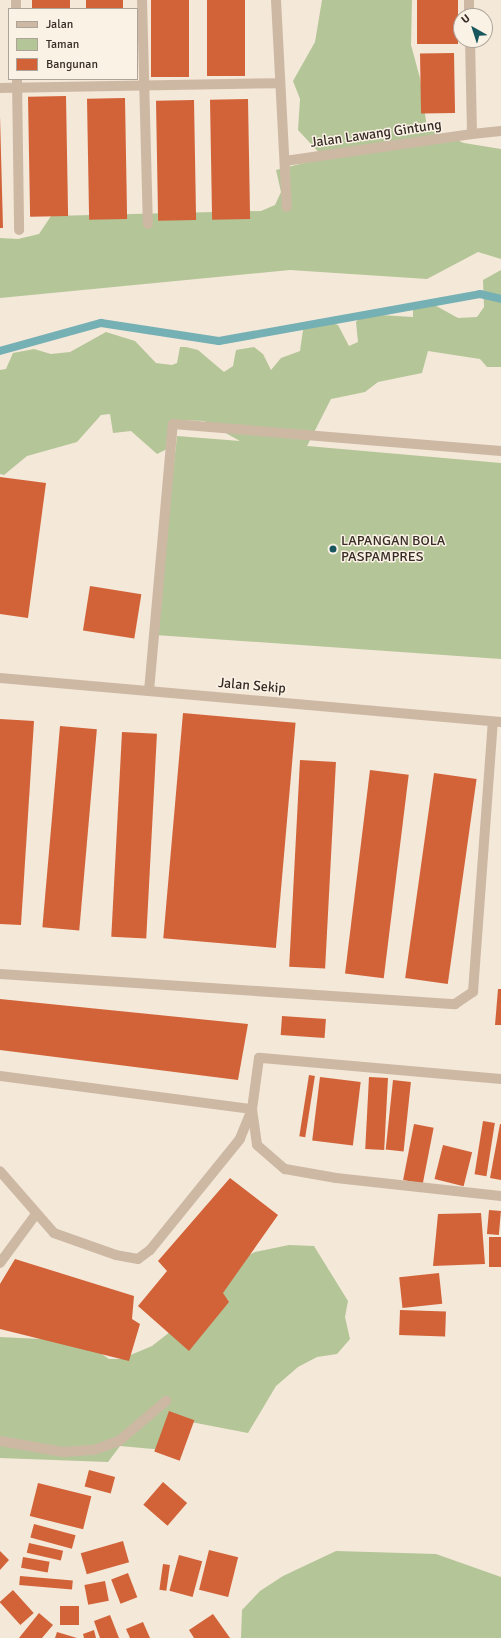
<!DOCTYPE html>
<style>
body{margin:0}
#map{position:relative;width:501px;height:1638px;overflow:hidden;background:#f4e8d9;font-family:Signika,sans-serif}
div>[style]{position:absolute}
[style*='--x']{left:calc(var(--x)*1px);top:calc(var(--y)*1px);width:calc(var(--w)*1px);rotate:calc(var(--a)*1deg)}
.green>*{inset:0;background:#b4c598}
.stream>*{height:8px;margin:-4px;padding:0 4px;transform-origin:4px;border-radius:4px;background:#75b0b4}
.building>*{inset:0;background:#d26339;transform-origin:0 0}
.lane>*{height:10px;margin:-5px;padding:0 5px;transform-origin:5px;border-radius:5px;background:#cdb8a4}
.street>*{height:10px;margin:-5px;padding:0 5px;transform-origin:5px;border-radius:5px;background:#cdb8a4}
.dots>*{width:11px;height:11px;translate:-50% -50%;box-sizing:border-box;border:2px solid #fbf2e6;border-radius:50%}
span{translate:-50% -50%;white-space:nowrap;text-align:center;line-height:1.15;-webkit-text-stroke:3px #fbf2e6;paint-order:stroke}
.street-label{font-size:14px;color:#382c26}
.poi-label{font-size:14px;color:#382c26}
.left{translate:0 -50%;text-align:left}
.legend{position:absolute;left:8px;top:8px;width:130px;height:72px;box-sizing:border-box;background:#fbf2e6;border:1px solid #ada399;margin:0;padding:5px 7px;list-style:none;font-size:12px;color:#382c26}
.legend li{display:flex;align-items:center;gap:8px;height:20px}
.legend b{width:20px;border:1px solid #ada399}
.north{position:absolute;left:453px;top:8px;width:40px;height:40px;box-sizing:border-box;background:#fbf2e6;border:1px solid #ada399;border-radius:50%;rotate:321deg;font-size:11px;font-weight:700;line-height:16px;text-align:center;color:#382c26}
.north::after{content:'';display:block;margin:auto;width:14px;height:18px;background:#18575e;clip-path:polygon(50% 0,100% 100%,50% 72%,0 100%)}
</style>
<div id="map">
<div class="green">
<i style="clip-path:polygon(322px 0,412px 0,411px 45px,420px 78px,427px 128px,464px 143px,501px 149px,501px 259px,478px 252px,427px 279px,290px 270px,0 298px,0 238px,18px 239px,39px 234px,51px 216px,261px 211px,275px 205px,281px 192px,276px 170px,324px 158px,298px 130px,300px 99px,293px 81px,315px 42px)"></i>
<i style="clip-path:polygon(501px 270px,501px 367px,487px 367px,480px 359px,428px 351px,422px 373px,378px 382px,365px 392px,331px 399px,307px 446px,501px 463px,501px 659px,155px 635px,177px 436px,240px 441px,204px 421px,177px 420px,169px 448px,157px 454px,131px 431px,113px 433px,110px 414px,101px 415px,77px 442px,27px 456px,4px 475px,0 474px,0 370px,6px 369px,13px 353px,34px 349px,51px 354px,70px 352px,106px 332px,135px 341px,156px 363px,172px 365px,177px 363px,180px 347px,186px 347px,198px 350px,224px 372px,233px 366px,236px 350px,254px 347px,263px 354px,271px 370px,281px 358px,300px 351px,303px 330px,319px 319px,338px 325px,349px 346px,358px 342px,356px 322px,363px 314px,413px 317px,413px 306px,429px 302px,458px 318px,477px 317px,484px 307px,483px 280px)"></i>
<i style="clip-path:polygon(289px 1245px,314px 1246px,348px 1301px,345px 1317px,350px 1339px,337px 1354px,317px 1357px,298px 1367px,276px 1386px,248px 1433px,191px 1422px,175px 1451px,120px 1446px,108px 1462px,0 1458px,0 1337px,82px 1341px,109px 1359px,121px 1359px,152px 1346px,207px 1303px,235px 1262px,255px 1252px)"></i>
<i style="clip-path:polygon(336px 1551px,436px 1554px,501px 1577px,501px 1638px,241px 1638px,242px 1610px,260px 1591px,283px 1576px)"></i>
</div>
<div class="stream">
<i style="--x:0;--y:351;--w:105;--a:-15.5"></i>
<i style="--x:101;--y:323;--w:119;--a:8.7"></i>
<i style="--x:219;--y:341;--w:265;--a:-10.2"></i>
<i style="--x:480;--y:294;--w:22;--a:13"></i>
</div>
<div class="building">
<i style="left:32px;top:0;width:38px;height:9px"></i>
<i style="left:86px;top:0;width:37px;height:9px"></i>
<i style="left:151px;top:0;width:38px;height:77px"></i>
<i style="left:207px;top:0;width:38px;height:76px"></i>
<i style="left:417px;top:0;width:41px;height:44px"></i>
<i style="left:454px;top:53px;width:60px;height:34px;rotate:89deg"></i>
<i style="left:66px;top:96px;width:120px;height:38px;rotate:89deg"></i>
<i style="left:125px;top:98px;width:121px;height:38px;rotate:89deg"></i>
<i style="left:248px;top:99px;width:120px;height:38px;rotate:89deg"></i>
<i style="left:194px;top:100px;width:120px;height:38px;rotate:89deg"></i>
<i style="clip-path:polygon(0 116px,3px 228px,0 228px)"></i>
<i style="clip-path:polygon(0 477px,46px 483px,28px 618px,0 614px)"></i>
<i style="left:90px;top:586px;width:52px;height:45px;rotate:9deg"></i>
<i style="left:183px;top:713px;width:113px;height:226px;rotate:5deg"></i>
<i style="clip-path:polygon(0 719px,34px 721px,21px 925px,0 924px)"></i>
<i style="left:60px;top:726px;width:37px;height:202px;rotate:5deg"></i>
<i style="left:122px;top:732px;width:35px;height:205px;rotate:3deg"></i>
<i style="left:300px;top:760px;width:36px;height:207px;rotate:3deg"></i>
<i style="left:370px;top:770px;width:39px;height:205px;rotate:7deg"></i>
<i style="left:434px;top:773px;width:43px;height:207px;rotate:8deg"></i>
<i style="clip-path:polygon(498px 989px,501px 989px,501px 1025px,495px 1025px)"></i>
<i style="clip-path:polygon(0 999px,248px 1024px,238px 1080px,0 1050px)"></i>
<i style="left:282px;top:1016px;width:44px;height:19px;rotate:4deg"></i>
<i style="left:309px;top:1075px;width:6px;height:62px;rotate:9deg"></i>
<i style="left:320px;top:1077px;width:41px;height:64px;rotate:7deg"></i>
<i style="left:369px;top:1077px;width:19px;height:72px;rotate:3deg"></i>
<i style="left:393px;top:1080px;width:18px;height:70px;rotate:6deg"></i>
<i style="left:483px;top:1121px;width:12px;height:54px;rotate:9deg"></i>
<i style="left:414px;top:1124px;width:20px;height:57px;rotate:11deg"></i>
<i style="clip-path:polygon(500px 1124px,501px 1124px,501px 1180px,490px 1178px)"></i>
<i style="left:443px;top:1145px;width:30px;height:35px;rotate:14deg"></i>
<i style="clip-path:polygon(230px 1178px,278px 1215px,223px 1293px,229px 1302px,189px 1351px,138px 1306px,167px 1271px,158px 1261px)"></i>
<i style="left:489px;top:1210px;width:12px;height:24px;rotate:5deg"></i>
<i style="clip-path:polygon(481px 1213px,485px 1264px,433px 1266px,438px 1214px)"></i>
<i style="left:489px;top:1237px;width:12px;height:30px"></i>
<i style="clip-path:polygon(15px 1259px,134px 1296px,132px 1319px,140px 1324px,129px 1361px,0 1329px,0 1284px)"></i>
<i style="left:439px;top:1273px;width:31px;height:40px;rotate:84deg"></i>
<i style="left:400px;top:1310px;width:46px;height:25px;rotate:2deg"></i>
<i style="left:169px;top:1411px;width:27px;height:43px;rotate:20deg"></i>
<i style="left:89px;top:1470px;width:27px;height:17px;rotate:15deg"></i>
<i style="left:163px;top:1482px;width:32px;height:30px;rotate:41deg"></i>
<i style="left:38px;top:1483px;width:55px;height:34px;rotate:14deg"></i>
<i style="left:34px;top:1524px;width:43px;height:14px;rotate:15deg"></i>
<i style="left:123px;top:1541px;width:22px;height:44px;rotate:74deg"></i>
<i style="left:29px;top:1543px;width:35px;height:10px;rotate:13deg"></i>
<i style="left:209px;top:1550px;width:30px;height:41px;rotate:14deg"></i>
<i style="clip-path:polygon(0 1551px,9px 1560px,0 1570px)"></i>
<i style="left:179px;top:1555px;width:24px;height:37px;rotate:15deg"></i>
<i style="left:23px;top:1557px;width:27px;height:11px;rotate:10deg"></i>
<i style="left:163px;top:1564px;width:7px;height:26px;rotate:8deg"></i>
<i style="left:128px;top:1573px;width:26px;height:18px;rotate:69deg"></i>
<i style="left:20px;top:1576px;width:53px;height:9px;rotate:5deg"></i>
<i style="left:105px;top:1581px;width:20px;height:21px;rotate:79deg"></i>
<i style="left:13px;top:1590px;width:31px;height:18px;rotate:48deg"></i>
<i style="left:60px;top:1606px;width:19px;height:19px"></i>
<i style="clip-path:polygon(39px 1613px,53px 1625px,42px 1638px,19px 1638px)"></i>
<i style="clip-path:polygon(213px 1614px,230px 1638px,194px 1638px,189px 1630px)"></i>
<i style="clip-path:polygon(110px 1615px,119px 1638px,100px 1638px,94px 1621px)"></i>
<i style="clip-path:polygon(143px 1622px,150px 1638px,130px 1638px,126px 1629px)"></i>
<i style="clip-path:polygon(94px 1630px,96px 1638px,84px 1638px,83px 1634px)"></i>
<i style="clip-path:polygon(57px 1632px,77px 1638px,55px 1638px)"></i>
</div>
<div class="lane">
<i style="--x:0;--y:974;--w:456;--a:3.8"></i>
<i style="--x:455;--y:1004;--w:22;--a:-34"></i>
<i style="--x:473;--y:992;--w:271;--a:-85.8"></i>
</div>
<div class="street">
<i style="--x:16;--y:0;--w:9;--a:90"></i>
<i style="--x:142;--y:0;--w:224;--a:88.5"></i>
<i style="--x:276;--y:0;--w:207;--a:87"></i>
<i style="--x:469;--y:0;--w:16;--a:90"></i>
<i style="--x:17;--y:79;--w:151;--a:89.2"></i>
<i style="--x:0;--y:88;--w:278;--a:-1"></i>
<i style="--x:472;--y:134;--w:29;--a:-6"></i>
<i style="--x:285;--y:161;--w:189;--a:-8.2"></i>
<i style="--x:472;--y:134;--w:94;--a:-91.2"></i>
<i style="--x:0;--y:678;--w:503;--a:5.02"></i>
<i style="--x:149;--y:691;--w:268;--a:-84.9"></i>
<i style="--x:173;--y:424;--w:329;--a:4.7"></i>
<i style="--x:0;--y:1076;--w:254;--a:7.5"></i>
<i style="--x:252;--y:1109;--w:32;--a:112"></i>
<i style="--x:240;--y:1139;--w:143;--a:129"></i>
<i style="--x:150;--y:1250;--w:15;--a:143"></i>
<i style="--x:138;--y:1259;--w:22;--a:-170"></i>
<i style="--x:116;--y:1255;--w:66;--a:-160.5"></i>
<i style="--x:54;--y:1233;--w:82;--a:-131.1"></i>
<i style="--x:501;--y:1079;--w:243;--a:-175"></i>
<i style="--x:259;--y:1058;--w:51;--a:97.8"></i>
<i style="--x:252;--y:1109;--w:36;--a:82"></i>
<i style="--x:257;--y:1145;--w:37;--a:41"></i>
<i style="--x:285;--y:1169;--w:52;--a:10"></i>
<i style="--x:336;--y:1178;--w:166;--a:6.2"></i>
<i style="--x:0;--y:1263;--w:61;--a:-53.7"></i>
<i style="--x:0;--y:1441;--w:64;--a:9.9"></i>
<i style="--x:63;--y:1452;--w:31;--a:-4"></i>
<i style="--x:94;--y:1450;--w:27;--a:-20"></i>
<i style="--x:119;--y:1441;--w:62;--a:-40.4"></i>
</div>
<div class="dots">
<i style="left:333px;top:549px;background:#18575e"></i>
</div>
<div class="street-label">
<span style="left:376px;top:134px;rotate:-8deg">Jalan Lawang Gintung</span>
<span style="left:252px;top:686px;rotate:5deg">Jalan Sekip</span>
</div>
<div class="poi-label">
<span class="left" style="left:341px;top:549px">LAPANGAN BOLA<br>PASPAMPRES</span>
</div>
<ul class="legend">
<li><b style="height:5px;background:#cdb8a4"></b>Jalan</li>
<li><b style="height:11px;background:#b4c598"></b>Taman</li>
<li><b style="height:11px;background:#d26339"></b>Bangunan</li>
</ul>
<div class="north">U</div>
</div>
